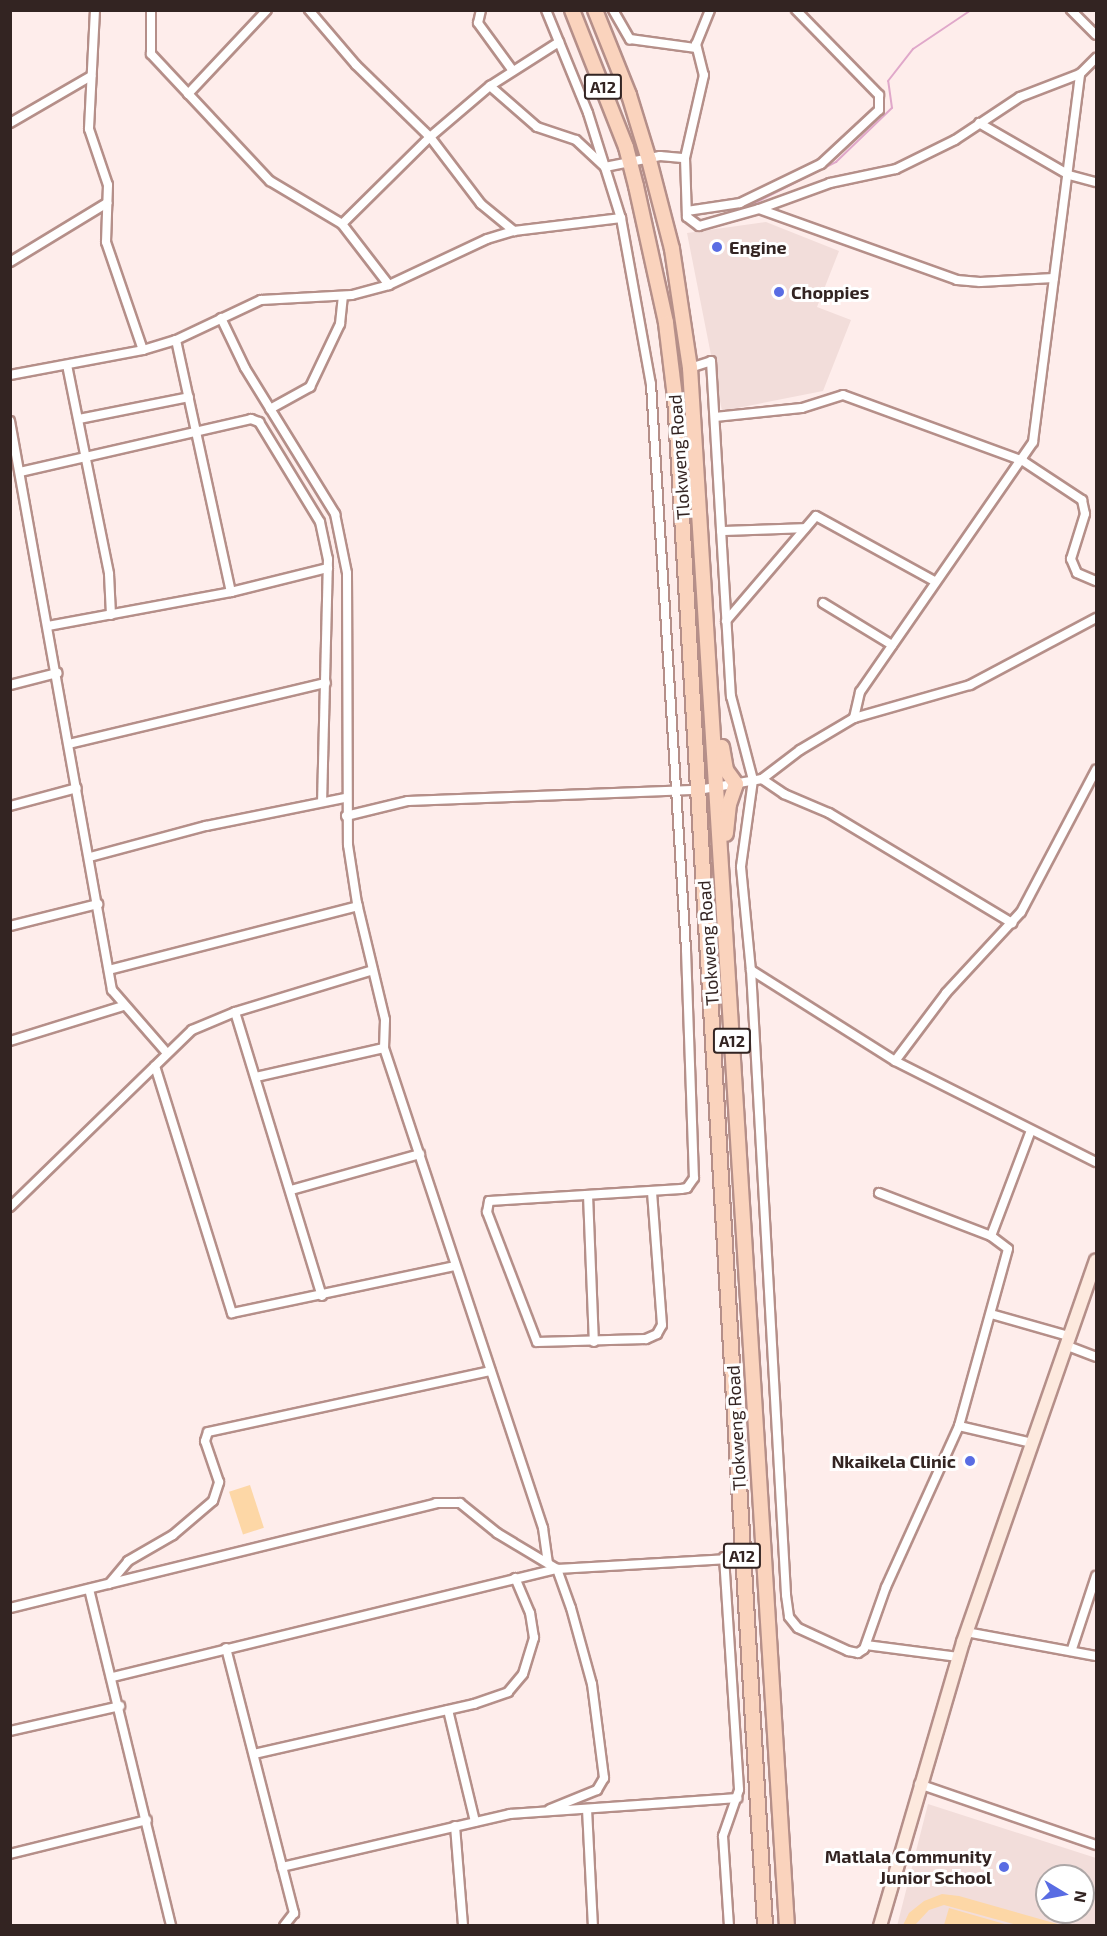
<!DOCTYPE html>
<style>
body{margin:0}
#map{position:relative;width:1107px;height:1936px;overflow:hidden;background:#feedeb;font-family:"Exo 2",sans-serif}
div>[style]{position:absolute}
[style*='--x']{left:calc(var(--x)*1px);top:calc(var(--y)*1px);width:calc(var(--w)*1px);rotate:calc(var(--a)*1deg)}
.built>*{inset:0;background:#f2ddda}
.green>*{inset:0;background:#fdd7a6;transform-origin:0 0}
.stream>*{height:2px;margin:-1px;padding:0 1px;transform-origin:1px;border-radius:1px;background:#e0a8ca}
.roads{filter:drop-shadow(2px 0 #b58f89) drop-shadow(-2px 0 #b58f89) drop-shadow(0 2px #b58f89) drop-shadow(0 -2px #b58f89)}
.street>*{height:8px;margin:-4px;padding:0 4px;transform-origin:4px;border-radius:4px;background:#fff}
.secondary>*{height:12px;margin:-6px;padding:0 6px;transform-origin:6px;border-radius:6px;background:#fde9de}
.primary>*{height:14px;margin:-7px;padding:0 7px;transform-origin:7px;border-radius:7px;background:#fad3bd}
.dots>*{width:16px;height:16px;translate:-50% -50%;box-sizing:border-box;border:3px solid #fff;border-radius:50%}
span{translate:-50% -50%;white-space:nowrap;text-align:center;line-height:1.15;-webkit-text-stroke:6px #fff;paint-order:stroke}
.shield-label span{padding:2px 4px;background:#fff;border:2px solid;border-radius:4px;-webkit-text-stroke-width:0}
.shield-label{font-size:16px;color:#332422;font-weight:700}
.poi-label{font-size:18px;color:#332422;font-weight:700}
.left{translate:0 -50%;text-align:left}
.right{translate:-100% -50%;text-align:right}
.street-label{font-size:18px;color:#332422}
.frame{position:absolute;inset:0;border:12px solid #332422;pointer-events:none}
.north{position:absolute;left:1035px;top:1864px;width:60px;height:60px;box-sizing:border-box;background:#fff;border:2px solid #ada7a7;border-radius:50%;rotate:100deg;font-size:16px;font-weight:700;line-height:24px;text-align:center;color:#332422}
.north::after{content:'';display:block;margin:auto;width:21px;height:27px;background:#596ce3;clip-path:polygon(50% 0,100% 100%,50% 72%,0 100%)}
</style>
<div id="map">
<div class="built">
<i style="clip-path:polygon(766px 222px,839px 251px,817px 307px,851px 320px,823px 391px,722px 411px,687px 233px)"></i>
<i style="clip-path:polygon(evenodd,928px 1804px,1096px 1858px,1096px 1925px,897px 1926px,928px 1804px,1047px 1876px,1083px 1876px,1083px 1912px,1047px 1912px,1047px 1876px)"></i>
</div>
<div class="green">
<i style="left:250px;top:1485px;width:45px;height:22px;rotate:72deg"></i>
<i style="clip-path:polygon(942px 1894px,959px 1896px,1061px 1925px,1017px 1925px,944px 1905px,929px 1910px,915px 1925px,903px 1925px,909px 1913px,924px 1901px)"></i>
<i style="clip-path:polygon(949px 1908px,1008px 1925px,944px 1925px)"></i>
</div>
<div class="stream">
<i style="--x:706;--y:212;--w:41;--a:-7"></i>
<i style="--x:747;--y:207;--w:100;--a:-26.8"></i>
<i style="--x:836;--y:162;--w:78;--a:-44"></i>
<i style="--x:892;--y:108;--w:27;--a:-98"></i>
<i style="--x:888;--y:81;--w:41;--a:-52"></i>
<i style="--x:913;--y:49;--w:70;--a:-33.9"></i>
</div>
<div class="roads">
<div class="street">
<i style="--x:95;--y:10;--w:119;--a:92.9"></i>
<i style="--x:89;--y:129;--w:59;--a:71.3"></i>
<i style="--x:108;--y:185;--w:57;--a:92"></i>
<i style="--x:106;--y:242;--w:114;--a:71.1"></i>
<i style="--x:151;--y:10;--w:44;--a:90"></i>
<i style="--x:151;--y:54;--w:174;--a:46.9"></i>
<i style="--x:270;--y:181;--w:84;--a:30.8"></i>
<i style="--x:342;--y:224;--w:77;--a:52.4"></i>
<i style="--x:309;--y:10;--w:72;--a:49.5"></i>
<i style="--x:356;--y:65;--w:103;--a:44.2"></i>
<i style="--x:430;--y:137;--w:84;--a:52.7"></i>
<i style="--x:481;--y:204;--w:43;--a:39.3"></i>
<i style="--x:481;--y:10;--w:13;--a:103"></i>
<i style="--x:478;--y:23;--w:59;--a:53.9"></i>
<i style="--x:546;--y:10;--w:111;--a:67.8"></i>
<i style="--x:588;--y:113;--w:110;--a:72.6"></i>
<i style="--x:621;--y:218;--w:169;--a:79.8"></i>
<i style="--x:651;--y:384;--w:567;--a:86.46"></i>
<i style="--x:686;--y:950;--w:228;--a:88"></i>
<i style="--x:694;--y:1178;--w:12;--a:125"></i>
<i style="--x:687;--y:1188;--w:6;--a:171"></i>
<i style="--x:681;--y:1189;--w:192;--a:176.4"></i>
<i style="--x:489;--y:1201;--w:11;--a:100"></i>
<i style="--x:487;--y:1212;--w:139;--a:69"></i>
<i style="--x:537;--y:1342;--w:109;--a:-1.6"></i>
<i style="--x:646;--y:1339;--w:12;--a:-24"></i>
<i style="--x:657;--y:1334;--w:10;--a:-61"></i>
<i style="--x:662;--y:1325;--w:134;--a:-94.3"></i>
<i style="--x:613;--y:10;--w:34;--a:60"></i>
<i style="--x:630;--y:39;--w:67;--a:7.8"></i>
<i style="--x:710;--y:10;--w:37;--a:112"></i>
<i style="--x:696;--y:44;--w:32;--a:76"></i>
<i style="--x:704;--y:75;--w:85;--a:102.9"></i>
<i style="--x:685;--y:158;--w:59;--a:88.1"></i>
<i style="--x:687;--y:217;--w:15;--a:37"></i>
<i style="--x:699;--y:226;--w:62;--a:-15.8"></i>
<i style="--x:759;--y:209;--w:76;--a:-20.1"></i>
<i style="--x:830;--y:183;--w:67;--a:-12"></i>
<i style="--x:896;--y:169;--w:66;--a:-26.2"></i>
<i style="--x:955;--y:140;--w:78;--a:-33.5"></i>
<i style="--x:1020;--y:97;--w:64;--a:-21"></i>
<i style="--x:1080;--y:74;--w:23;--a:-45"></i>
<i style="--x:1071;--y:10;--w:35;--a:45"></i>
<i style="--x:490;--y:86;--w:62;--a:41.1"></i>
<i style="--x:537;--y:127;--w:41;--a:18.4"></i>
<i style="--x:576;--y:140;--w:40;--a:43"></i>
<i style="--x:605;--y:167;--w:56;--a:-11.3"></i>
<i style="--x:660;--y:156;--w:25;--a:5"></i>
<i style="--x:188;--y:94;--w:115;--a:-46.8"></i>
<i style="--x:10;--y:123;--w:94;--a:-30.1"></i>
<i style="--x:979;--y:123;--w:104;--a:30"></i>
<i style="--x:1069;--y:175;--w:28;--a:15"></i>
<i style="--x:759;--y:209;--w:210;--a:19.7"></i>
<i style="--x:957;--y:280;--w:23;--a:5"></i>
<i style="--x:980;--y:282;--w:74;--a:-3.1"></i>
<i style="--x:687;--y:211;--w:54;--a:-8.6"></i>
<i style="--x:740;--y:203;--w:90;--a:-25.7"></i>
<i style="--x:821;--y:164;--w:79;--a:-43"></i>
<i style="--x:879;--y:110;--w:15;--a:-90"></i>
<i style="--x:879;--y:95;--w:119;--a:-134.3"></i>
<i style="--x:342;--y:224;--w:124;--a:-44.7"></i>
<i style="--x:430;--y:137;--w:79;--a:-40.4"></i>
<i style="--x:490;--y:86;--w:82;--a:-32.5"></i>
<i style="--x:10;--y:262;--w:114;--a:-31.3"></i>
<i style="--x:221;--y:318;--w:55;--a:64.4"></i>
<i style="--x:245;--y:368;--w:172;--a:58.3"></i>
<i style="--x:335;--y:514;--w:60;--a:78.5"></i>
<i style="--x:347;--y:573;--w:272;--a:89.8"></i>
<i style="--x:348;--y:845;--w:59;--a:81.2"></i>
<i style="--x:357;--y:903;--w:120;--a:76.5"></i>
<i style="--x:385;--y:1020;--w:28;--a:92"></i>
<i style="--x:384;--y:1048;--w:506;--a:71.67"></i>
<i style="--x:543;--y:1528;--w:35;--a:82"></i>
<i style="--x:176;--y:340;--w:258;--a:77.7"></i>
<i style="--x:67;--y:365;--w:213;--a:78.6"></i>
<i style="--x:109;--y:574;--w:41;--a:87.2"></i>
<i style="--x:690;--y:368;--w:22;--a:-18"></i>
<i style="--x:711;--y:361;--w:336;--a:86.6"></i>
<i style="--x:731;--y:696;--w:87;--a:75.3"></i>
<i style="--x:753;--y:780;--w:88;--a:97.9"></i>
<i style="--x:741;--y:867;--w:103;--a:84.5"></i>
<i style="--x:751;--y:970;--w:626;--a:86.79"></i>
<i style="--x:786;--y:1595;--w:22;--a:82"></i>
<i style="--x:789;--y:1617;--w:14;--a:51"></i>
<i style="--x:798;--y:1628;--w:55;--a:24.7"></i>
<i style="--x:848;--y:1651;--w:10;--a:11"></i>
<i style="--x:858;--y:1653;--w:7;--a:-34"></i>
<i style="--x:864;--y:1649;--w:66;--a:-70.5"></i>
<i style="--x:886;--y:1587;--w:177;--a:-65.6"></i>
<i style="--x:10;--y:375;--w:135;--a:-10.6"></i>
<i style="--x:143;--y:350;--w:34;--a:-17"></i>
<i style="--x:176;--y:340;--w:94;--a:-25.2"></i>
<i style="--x:261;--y:300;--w:91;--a:-3.1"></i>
<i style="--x:352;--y:295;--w:38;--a:-15"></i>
<i style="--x:389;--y:285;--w:108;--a:-25.1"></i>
<i style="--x:487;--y:239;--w:28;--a:-17"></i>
<i style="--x:514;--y:231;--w:108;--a:-6.9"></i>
<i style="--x:270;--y:409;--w:46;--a:-28.8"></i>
<i style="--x:310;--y:387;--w:70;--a:-64.5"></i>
<i style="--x:340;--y:324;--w:28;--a:-84"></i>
<i style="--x:715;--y:417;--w:87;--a:-5.9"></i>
<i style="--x:802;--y:408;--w:43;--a:-17.6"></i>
<i style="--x:843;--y:395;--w:192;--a:20.1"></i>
<i style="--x:1023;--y:461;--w:71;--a:33.5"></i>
<i style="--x:1082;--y:500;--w:14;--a:78"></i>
<i style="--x:1085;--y:514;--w:47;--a:107.3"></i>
<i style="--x:1071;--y:559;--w:15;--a:67"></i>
<i style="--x:1077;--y:573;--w:21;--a:23"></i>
<i style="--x:79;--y:419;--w:112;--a:-11.3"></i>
<i style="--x:10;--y:421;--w:578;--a:79.84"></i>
<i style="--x:112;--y:990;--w:84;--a:48.9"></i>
<i style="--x:20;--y:472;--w:237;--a:-12.9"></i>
<i style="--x:251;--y:419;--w:9;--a:21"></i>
<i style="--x:259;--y:422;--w:117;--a:58.6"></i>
<i style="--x:320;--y:522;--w:38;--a:78"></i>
<i style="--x:328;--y:559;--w:243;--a:91.4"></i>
<i style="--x:721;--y:531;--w:84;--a:-2"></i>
<i style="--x:823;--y:603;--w:81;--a:31.3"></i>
<i style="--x:726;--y:621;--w:138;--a:-49.4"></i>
<i style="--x:816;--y:516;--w:135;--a:28.8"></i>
<i style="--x:48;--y:626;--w:186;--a:-10.5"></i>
<i style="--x:231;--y:592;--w:100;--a:-13.9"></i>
<i style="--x:10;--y:685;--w:49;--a:-14.3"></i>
<i style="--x:854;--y:718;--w:27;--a:-77"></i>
<i style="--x:860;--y:692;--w:304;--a:-55.3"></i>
<i style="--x:1033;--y:442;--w:371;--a:-82.7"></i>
<i style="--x:69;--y:744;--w:264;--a:-13.4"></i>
<i style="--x:762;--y:779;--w:27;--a:34"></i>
<i style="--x:784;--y:794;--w:49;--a:22.9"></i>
<i style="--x:829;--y:813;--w:214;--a:31"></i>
<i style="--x:10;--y:806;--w:69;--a:-15"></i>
<i style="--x:346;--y:816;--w:64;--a:-13.6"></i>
<i style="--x:408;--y:801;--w:290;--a:-2.2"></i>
<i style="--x:698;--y:790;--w:65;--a:-9.8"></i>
<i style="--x:762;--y:779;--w:48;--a:-37.3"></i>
<i style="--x:800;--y:750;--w:63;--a:-30.7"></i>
<i style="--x:854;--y:718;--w:121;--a:-15.9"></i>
<i style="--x:970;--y:685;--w:143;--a:-28"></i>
<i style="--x:90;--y:857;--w:120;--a:-15"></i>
<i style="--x:206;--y:826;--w:142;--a:-11.4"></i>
<i style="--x:10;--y:926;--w:91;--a:-14"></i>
<i style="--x:109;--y:970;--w:257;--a:-14.4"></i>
<i style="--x:751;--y:970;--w:170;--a:32.3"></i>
<i style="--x:895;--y:1061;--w:225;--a:26.7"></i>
<i style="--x:235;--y:1012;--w:297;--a:73"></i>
<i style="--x:10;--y:1041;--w:118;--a:-17.2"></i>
<i style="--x:895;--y:1061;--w:85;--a:-53.1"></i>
<i style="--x:946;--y:993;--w:110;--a:-47.2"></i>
<i style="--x:1021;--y:912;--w:161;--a:-62.2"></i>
<i style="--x:155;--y:1066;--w:259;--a:72.7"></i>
<i style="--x:232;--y:1313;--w:228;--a:-11.9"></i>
<i style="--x:256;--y:1077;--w:131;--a:-12.8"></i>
<i style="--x:291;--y:1190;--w:134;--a:-15.6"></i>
<i style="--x:879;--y:1193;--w:120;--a:21"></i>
<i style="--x:991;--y:1236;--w:21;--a:37"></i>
<i style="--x:1008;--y:1249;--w:184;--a:105.5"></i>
<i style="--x:959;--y:1426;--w:75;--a:13.1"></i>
<i style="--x:588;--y:1195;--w:147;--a:87.7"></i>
<i style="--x:10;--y:1207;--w:254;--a:-44.2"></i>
<i style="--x:192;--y:1030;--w:47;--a:-22.7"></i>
<i style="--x:235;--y:1012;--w:144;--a:-16.9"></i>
<i style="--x:991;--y:1236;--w:113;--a:-69.3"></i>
<i style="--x:991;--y:1314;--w:80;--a:15.9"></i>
<i style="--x:1065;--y:1345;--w:33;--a:21"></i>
<i style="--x:724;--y:1557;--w:233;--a:86.3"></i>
<i style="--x:739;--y:1790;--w:49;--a:109.2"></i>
<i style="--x:723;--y:1836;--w:90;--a:86.2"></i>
<i style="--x:109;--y:1584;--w:30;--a:-50"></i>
<i style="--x:128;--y:1561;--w:52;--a:-30"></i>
<i style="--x:173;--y:1535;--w:52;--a:-40.4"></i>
<i style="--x:213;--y:1501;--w:20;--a:-72"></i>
<i style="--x:219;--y:1482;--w:43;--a:-108.9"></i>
<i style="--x:205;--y:1441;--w:9;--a:-72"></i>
<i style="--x:208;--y:1432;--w:289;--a:-12.2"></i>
<i style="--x:89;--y:1589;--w:347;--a:76.3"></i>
<i style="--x:10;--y:1608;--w:439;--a:-13.8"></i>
<i style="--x:436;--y:1503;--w:24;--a:0"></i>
<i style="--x:460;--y:1503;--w:48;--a:39"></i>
<i style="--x:497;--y:1533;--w:70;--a:31"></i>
<i style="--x:557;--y:1569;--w:41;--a:70.3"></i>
<i style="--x:571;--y:1608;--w:79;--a:74.6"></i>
<i style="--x:592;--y:1684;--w:95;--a:82.7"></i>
<i style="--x:604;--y:1778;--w:14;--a:120"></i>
<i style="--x:597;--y:1790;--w:51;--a:158"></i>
<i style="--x:966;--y:1632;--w:132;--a:10.5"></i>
<i style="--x:866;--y:1645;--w:93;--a:7.4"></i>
<i style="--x:226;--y:1648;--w:274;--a:75.6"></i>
<i style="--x:294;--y:1913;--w:16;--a:128"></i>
<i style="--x:1072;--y:1649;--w:77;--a:-71.8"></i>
<i style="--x:113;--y:1677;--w:457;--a:-13.7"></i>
<i style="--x:557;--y:1569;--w:207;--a:-3.3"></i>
<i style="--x:448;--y:1710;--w:115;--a:76.4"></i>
<i style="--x:10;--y:1731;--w:113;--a:-12.8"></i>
<i style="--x:254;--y:1754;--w:226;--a:-12.8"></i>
<i style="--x:474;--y:1704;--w:36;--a:-19"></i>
<i style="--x:508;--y:1692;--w:23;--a:-50"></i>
<i style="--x:523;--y:1674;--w:38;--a:-73"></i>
<i style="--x:534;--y:1638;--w:25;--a:-99"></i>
<i style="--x:530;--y:1613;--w:38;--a:-113"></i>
<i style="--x:919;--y:1784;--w:187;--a:19"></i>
<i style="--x:587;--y:1809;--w:117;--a:87.1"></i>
<i style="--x:455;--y:1826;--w:100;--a:85.4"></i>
<i style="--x:10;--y:1854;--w:141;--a:-13.9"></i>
<i style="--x:282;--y:1867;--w:234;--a:-13.1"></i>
<i style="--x:510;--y:1814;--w:228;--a:-4"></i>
</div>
<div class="secondary">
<i style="--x:880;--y:1926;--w:296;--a:-73.7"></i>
<i style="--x:963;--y:1642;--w:404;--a:-70.8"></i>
</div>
<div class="primary">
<i style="--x:572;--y:10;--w:147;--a:68.5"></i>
<i style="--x:626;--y:147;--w:40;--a:75.6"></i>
<i style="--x:636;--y:186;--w:140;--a:77.6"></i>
<i style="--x:666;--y:323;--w:75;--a:83.1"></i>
<i style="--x:675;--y:397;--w:1532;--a:86.63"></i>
<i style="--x:595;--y:10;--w:92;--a:68.2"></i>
<i style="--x:629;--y:95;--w:68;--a:72.9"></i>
<i style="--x:649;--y:160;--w:92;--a:75.5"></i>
<i style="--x:672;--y:249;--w:120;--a:81.4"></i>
<i style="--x:690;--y:368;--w:1561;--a:86.44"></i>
<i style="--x:722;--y:747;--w:23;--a:80"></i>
<i style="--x:726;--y:770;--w:17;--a:54"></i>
<i style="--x:736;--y:784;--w:21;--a:109"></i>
<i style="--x:729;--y:804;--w:30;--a:96"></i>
</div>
</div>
<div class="dots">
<i style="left:717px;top:247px;background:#596ce3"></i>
<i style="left:779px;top:292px;background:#596ce3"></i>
<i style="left:970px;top:1461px;background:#596ce3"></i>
<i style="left:1004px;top:1867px;background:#596ce3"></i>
</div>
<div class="shield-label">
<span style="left:603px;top:87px">A12</span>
<span style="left:732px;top:1041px">A12</span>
<span style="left:742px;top:1556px">A12</span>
</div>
<div class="poi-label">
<span class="left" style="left:729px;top:247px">Engine</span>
<span class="left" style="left:791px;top:292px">Choppies</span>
<span class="right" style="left:956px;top:1461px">Nkaikela Clinic</span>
<span class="right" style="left:992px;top:1867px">Matlala Community<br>Junior School</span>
</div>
<div class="street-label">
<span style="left:679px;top:457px;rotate:-94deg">Tlokweng Road</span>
<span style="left:708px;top:943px;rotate:-94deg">Tlokweng Road</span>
<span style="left:736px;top:1428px;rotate:-93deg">Tlokweng Road</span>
</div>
<div class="frame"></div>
<div class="north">N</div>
</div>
